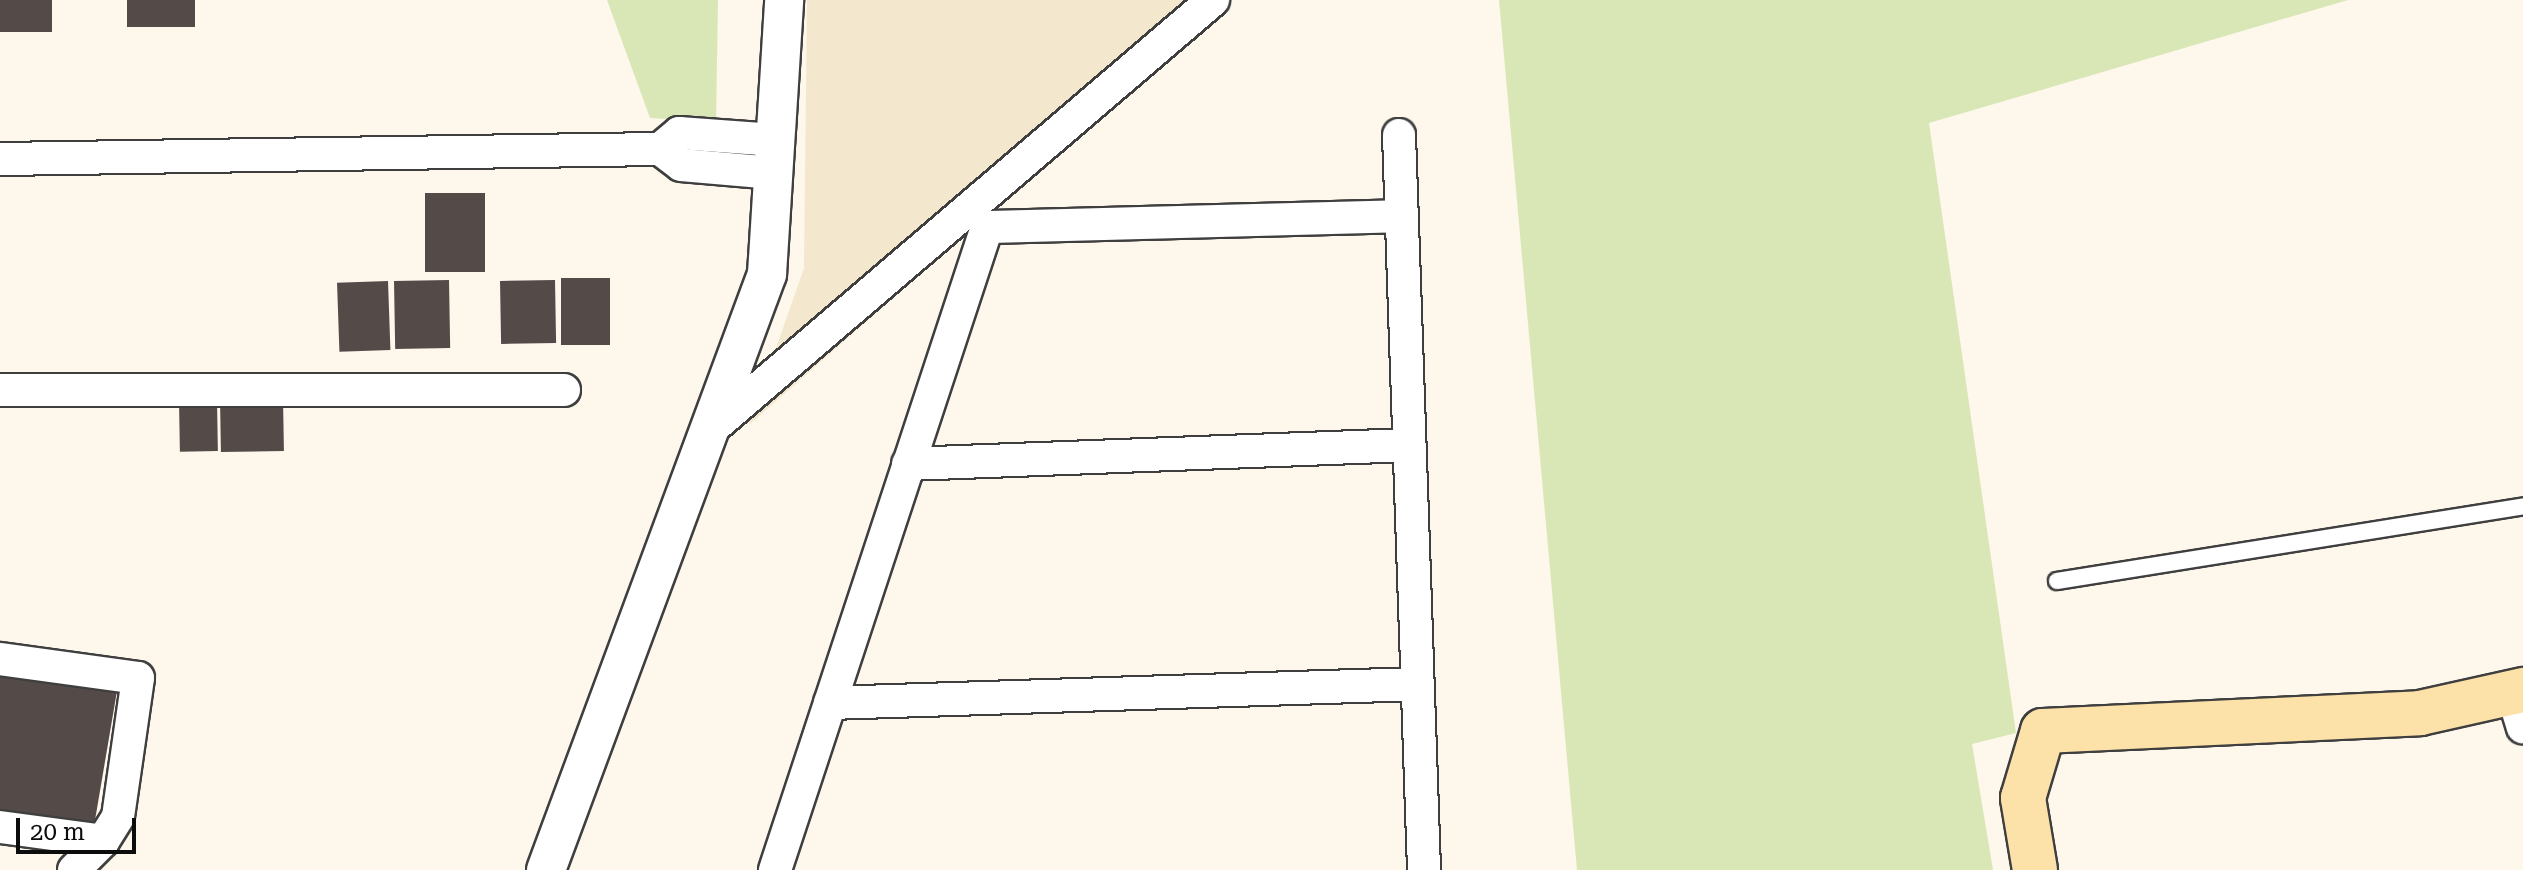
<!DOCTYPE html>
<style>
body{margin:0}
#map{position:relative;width:2523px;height:870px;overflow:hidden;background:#fef7eb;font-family:"Roboto Serif",serif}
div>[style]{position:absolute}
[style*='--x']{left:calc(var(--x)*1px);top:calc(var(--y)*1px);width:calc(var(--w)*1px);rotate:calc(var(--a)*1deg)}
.farmland>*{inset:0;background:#f3e8cd}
.green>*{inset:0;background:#d9e7b7}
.building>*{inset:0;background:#544b49;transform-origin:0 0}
.roads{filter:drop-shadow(2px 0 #3f3f3f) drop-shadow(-2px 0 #3f3f3f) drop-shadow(0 2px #3f3f3f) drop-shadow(0 -2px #3f3f3f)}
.service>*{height:16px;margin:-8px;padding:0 8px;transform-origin:8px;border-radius:8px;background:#fff}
.minor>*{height:32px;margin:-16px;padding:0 16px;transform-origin:16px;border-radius:16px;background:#fff}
.tertiary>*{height:38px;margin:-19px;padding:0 19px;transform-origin:19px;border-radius:19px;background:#fff}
.secondary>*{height:44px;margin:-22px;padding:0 22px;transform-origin:22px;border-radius:22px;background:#fce2a9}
span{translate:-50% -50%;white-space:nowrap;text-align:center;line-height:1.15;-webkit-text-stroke:8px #fff;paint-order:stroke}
.scale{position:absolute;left:16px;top:818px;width:120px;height:36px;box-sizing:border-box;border:4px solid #0c0c0c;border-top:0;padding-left:10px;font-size:24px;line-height:28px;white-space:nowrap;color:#0c0c0c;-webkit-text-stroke:6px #fff;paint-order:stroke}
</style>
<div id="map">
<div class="farmland">
<i style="clip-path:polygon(807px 0,1232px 0,749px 425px,804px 268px)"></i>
</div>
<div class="green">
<i style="clip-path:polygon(607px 0,718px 0,716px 122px,650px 118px)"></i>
<i style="clip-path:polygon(1499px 0,2348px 0,1929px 123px,2016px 733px,1972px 744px,1993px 870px,1577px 870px)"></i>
</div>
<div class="building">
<i style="left:0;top:0;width:52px;height:32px"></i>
<i style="left:127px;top:0;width:68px;height:27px"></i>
<i style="left:425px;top:193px;width:60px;height:79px"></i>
<i style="left:561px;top:278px;width:49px;height:67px"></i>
<i style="left:449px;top:280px;width:68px;height:55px;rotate:89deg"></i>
<i style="left:555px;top:280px;width:63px;height:55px;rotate:89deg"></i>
<i style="left:388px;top:281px;width:69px;height:51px;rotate:88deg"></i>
<i style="left:283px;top:398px;width:53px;height:63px;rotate:89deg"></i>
<i style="left:217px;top:400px;width:51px;height:38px;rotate:89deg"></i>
<i style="clip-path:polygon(0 668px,118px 685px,93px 832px,0 819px)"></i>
</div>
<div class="roads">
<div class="service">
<i style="--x:2057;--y:581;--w:472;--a:-9.1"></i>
</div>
<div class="minor">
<i style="--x:1399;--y:135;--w:735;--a:88.05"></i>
<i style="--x:660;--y:149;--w:26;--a:37"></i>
<i style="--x:681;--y:165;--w:93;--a:4.9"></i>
<i style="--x:0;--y:159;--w:660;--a:-0.87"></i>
<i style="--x:660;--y:149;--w:25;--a:-40"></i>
<i style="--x:679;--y:133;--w:96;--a:4.2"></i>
<i style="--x:0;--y:390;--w:564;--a:0"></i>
<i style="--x:710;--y:430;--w:662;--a:-40.53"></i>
<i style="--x:908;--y:464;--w:501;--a:-2.17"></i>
<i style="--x:0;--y:659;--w:139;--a:7.8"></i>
<i style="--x:138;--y:678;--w:140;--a:98.2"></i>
<i style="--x:118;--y:817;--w:28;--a:122"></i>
<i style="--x:103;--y:841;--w:41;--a:135"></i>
<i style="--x:2512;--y:692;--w:37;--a:73"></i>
<i style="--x:830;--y:703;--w:587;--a:-1.85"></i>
<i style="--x:0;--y:827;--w:104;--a:7.7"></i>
<i style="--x:775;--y:870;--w:677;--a:-71.75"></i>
<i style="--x:987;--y:227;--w:414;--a:-1.5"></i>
</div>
<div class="tertiary">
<i style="--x:546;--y:870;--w:636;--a:-69.65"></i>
<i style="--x:767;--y:274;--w:275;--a:-86.4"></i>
</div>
<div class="secondary">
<i style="--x:2035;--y:870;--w:73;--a:-99.5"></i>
<i style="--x:2023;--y:798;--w:70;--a:-73.4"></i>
<i style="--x:2043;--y:731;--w:377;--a:-2.7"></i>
<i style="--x:2420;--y:713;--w:106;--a:-12.6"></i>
</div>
</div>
<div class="scale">20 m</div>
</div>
